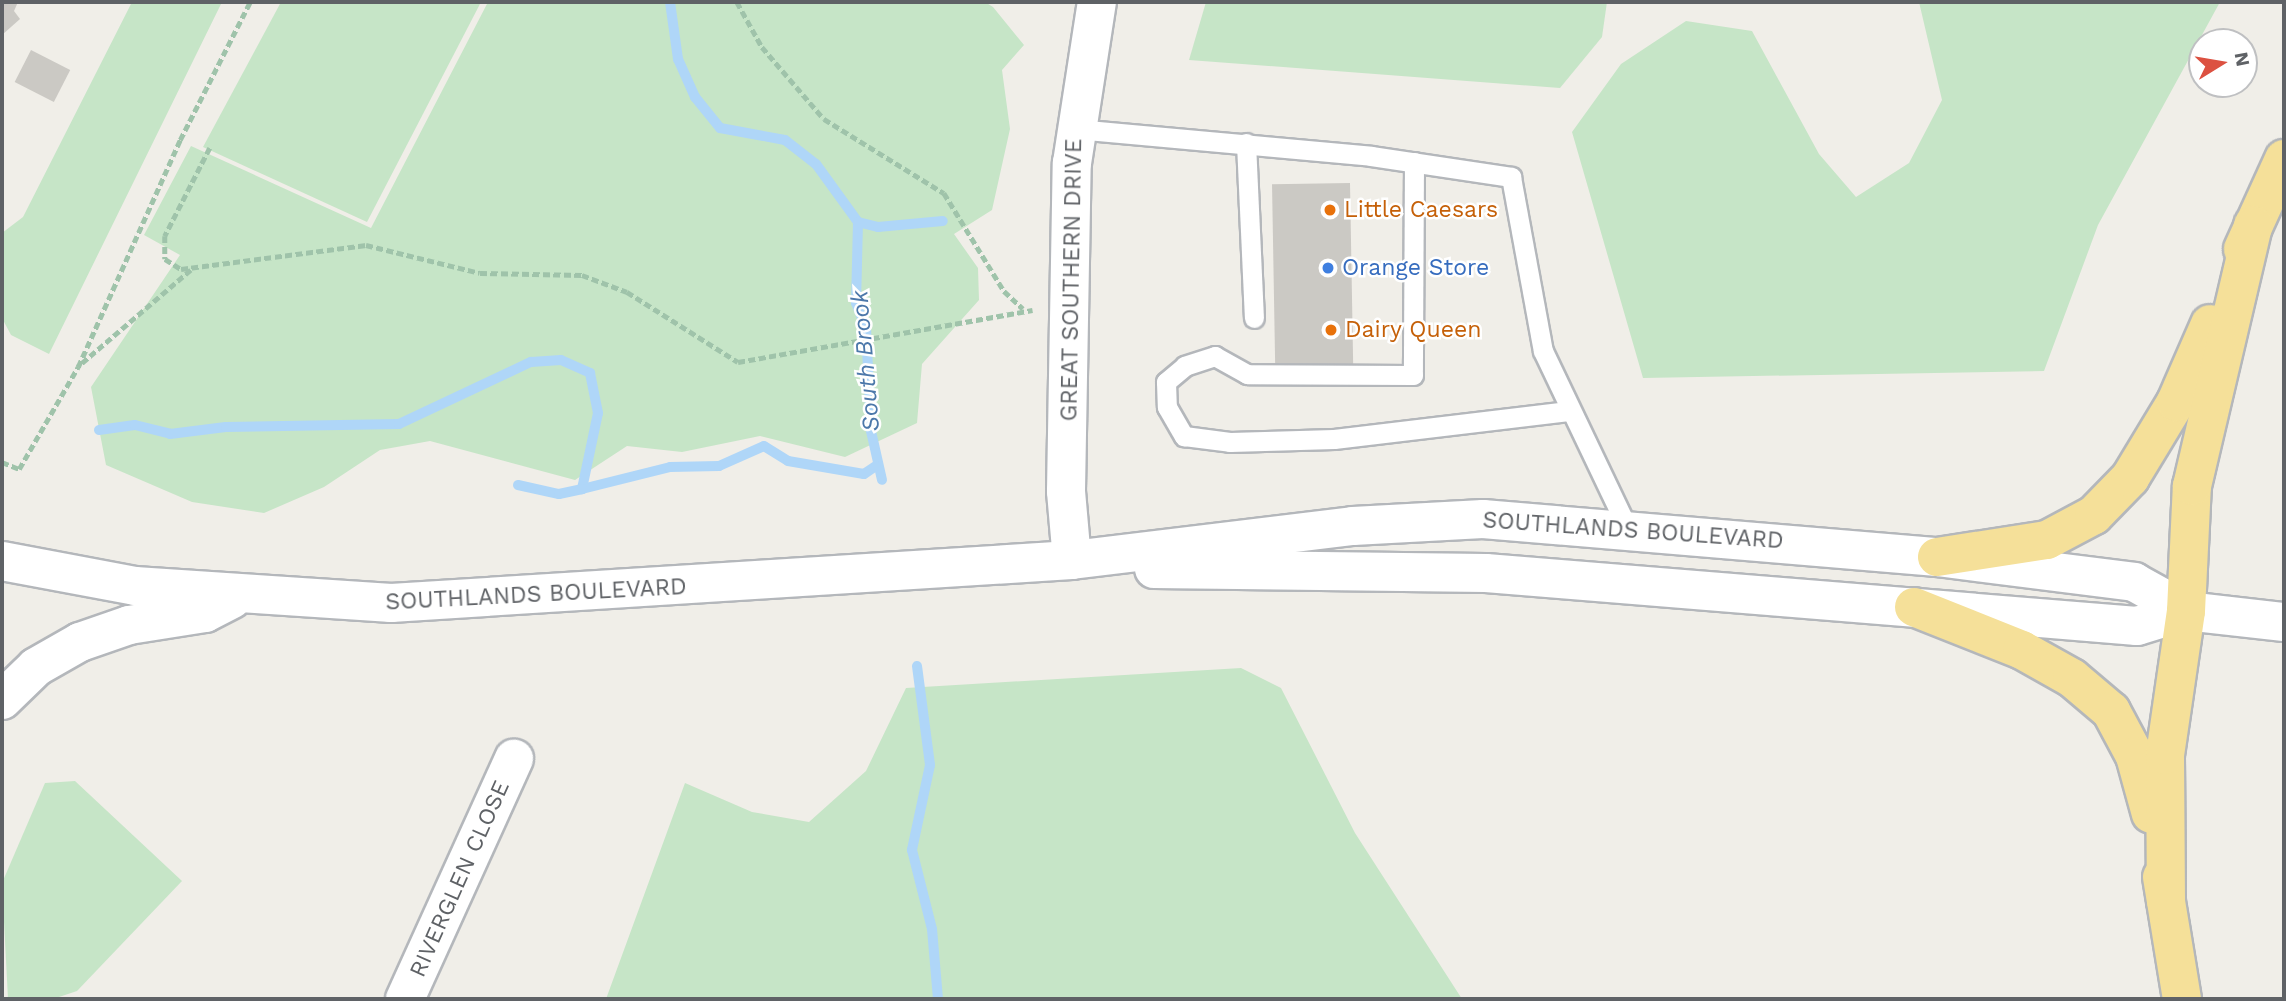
<!DOCTYPE html>
<style>
body{margin:0}
#map{position:relative;width:2286px;height:1001px;overflow:hidden;background:#f0eee8;font-family:"Work Sans",sans-serif}
div>[style]{position:absolute}
[style*='--x']{left:calc(var(--x)*1px);top:calc(var(--y)*1px);width:calc(var(--w)*1px);rotate:calc(var(--a)*1deg)}
.green>*{inset:0;background:#c6e5c7}
.stream>*{height:10px;margin:-5px;padding:0 5px;transform-origin:5px;border-radius:5px;background:#afd6f8}
.building>*{inset:0;background:#cbc9c4;transform-origin:0 0}
.path>*{height:4.5px;margin-top:-2.25px;transform-origin:0;background:repeating-linear-gradient(90deg,#9fc3aa 0 7px,transparent 0 10.5px)}
.roads{filter:drop-shadow(2px 0 #b4b7bb) drop-shadow(-2px 0 #b4b7bb) drop-shadow(0 2px #b4b7bb) drop-shadow(0 -2px #b4b7bb)}
.lane>*{height:19px;margin:-9.5px;padding:0 9.5px;transform-origin:9.5px;border-radius:9.5px;background:#fff}
.street>*{height:38px;margin:-19px;padding:0 19px;transform-origin:19px;border-radius:19px;background:#fff}
.secondary>*{height:38px;margin:-19px;padding:0 19px;transform-origin:19px;border-radius:19px;background:#fff}
.highway>*{height:38px;margin:-19px;padding:0 19px;transform-origin:19px;border-radius:19px;background:#f5e099}
.dots>*{width:19px;height:19px;translate:-50% -50%;box-sizing:border-box;border:4px solid #fff;border-radius:50%}
span{translate:-50% -50%;white-space:nowrap;text-align:center;line-height:1.15;-webkit-text-stroke:5px #fff;paint-order:stroke}
.food-label{font-size:23px;color:#c56008}
.left{translate:0 -50%;text-align:left}
.shop-label{font-size:23px;color:#366cbe}
.street-label{font-size:23px;color:#5f6266}
.water-label{font-size:24px;color:#4c78aa;font-style:italic}
.frame{position:absolute;inset:0;border:4px solid #5f6266;pointer-events:none}
.north{position:absolute;left:2188px;top:28px;width:70px;height:70px;box-sizing:border-box;background:#fff;border:2px solid #bfc0c2;border-radius:50%;rotate:79deg;font-size:19px;font-weight:700;line-height:28px;text-align:center;color:#5f6266}
.north::after{content:'';display:block;margin:auto;width:24px;height:32px;background:#dc5141;clip-path:polygon(50% 0,100% 100%,50% 72%,0 100%)}
</style>
<div id="map">
<div class="green">
<i style="clip-path:polygon(132px 2px,222px 2px,49px 354px,11px 335px,2px 318px,2px 233px,23px 217px)"></i>
<i style="clip-path:polygon(281px 2px,481px 2px,367px 222px,203px 147px)"></i>
<i style="clip-path:polygon(488px 2px,985px 2px,993px 7px,1024px 45px,1002px 70px,1010px 129px,992px 210px,954px 234px,978px 268px,979px 300px,922px 364px,917px 423px,845px 457px,760px 436px,682px 452px,627px 446px,575px 480px,430px 441px,380px 450px,324px 487px,264px 513px,192px 502px,106px 465px,91px 387px,180px 255px,144px 235px,191px 146px,371px 228px)"></i>
<i style="clip-path:polygon(1206px 2px,1607px 2px,1602px 37px,1560px 88px,1189px 60px)"></i>
<i style="clip-path:polygon(1919px 2px,2220px 2px,2098px 225px,2044px 371px,1643px 378px,1572px 132px,1621px 64px,1686px 21px,1752px 31px,1819px 154px,1856px 197px,1909px 163px,1942px 100px)"></i>
<i style="clip-path:polygon(1241px 668px,1281px 688px,1355px 833px,1462px 999px,606px 999px,685px 783px,752px 812px,809px 822px,866px 771px,906px 688px)"></i>
<i style="clip-path:polygon(75px 781px,182px 881px,77px 991px,53px 999px,8px 999px,2px 883px,45px 783px)"></i>
</div>
<div class="stream">
<i style="--x:670;--y:2;--w:58;--a:82"></i>
<i style="--x:678;--y:59;--w:42;--a:65.9"></i>
<i style="--x:695;--y:97;--w:40;--a:51"></i>
<i style="--x:720;--y:128;--w:66;--a:10.5"></i>
<i style="--x:785;--y:140;--w:39;--a:38"></i>
<i style="--x:816;--y:164;--w:72;--a:54.1"></i>
<i style="--x:858;--y:222;--w:81;--a:91.4"></i>
<i style="--x:856;--y:303;--w:27;--a:68"></i>
<i style="--x:866;--y:328;--w:103;--a:87.2"></i>
<i style="--x:871;--y:431;--w:50;--a:77.3"></i>
<i style="--x:858;--y:222;--w:21;--a:14"></i>
<i style="--x:878;--y:227;--w:65;--a:-5.3"></i>
<i style="--x:99;--y:430;--w:36;--a:-8"></i>
<i style="--x:135;--y:425;--w:36;--a:14"></i>
<i style="--x:170;--y:434;--w:56;--a:-7.1"></i>
<i style="--x:226;--y:427;--w:173;--a:-1"></i>
<i style="--x:399;--y:424;--w:146;--a:-25.2"></i>
<i style="--x:531;--y:362;--w:30;--a:-4"></i>
<i style="--x:561;--y:360;--w:32;--a:24"></i>
<i style="--x:590;--y:373;--w:41;--a:78.7"></i>
<i style="--x:598;--y:413;--w:78;--a:101.9"></i>
<i style="--x:582;--y:489;--w:91;--a:-14"></i>
<i style="--x:670;--y:467;--w:49;--a:-1.2"></i>
<i style="--x:719;--y:466;--w:49;--a:-24"></i>
<i style="--x:764;--y:446;--w:28;--a:32"></i>
<i style="--x:788;--y:461;--w:77;--a:9.7"></i>
<i style="--x:864;--y:474;--w:14;--a:-34"></i>
<i style="--x:518;--y:485;--w:42;--a:12.4"></i>
<i style="--x:559;--y:494;--w:24;--a:-12"></i>
<i style="--x:917;--y:666;--w:100;--a:82.5"></i>
<i style="--x:930;--y:765;--w:87;--a:102"></i>
<i style="--x:912;--y:850;--w:81;--a:75.8"></i>
<i style="--x:932;--y:929;--w:70;--a:85.1"></i>
</div>
<div class="building">
<i style="clip-path:polygon(2px 2px,18px 2px,14px 11px,20px 19px,2px 35px)"></i>
<i style="left:31px;top:50px;width:44px;height:36px;rotate:27deg"></i>
<i style="left:1350px;top:183px;width:183px;height:78px;rotate:89deg"></i>
</div>
<div class="path">
<i style="--x:737;--y:2;--w:51;--a:60.9"></i>
<i style="--x:762;--y:47;--w:95;--a:49.3"></i>
<i style="--x:824;--y:119;--w:141;--a:31.7"></i>
<i style="--x:944;--y:193;--w:115;--a:58.5"></i>
<i style="--x:1004;--y:291;--w:26;--a:43"></i>
<i style="--x:210;--y:148;--w:99;--a:117.1"></i>
<i style="--x:165;--y:236;--w:23;--a:90"></i>
<i style="--x:165;--y:259;--w:19;--a:32"></i>
<i style="--x:181;--y:269;--w:187;--a:-7.4"></i>
<i style="--x:366;--y:245;--w:117;--a:13.8"></i>
<i style="--x:480;--y:273;--w:102;--a:1.1"></i>
<i style="--x:582;--y:275;--w:48;--a:20.7"></i>
<i style="--x:627;--y:292;--w:131;--a:32.2"></i>
<i style="--x:738;--y:362;--w:299;--a:-10"></i>
<i style="--x:191;--y:270;--w:149;--a:139.4"></i>
<i style="--x:78;--y:367;--w:249;--a:-65.8"></i>
<i style="--x:180;--y:140;--w:155;--a:-63.1"></i>
<i style="--x:2;--y:462;--w:18;--a:22"></i>
<i style="--x:19;--y:469;--w:118;--a:-60"></i>
</div>
<div class="roads">
<div class="lane">
<i style="--x:1076;--y:129;--w:296;--a:5.2"></i>
<i style="--x:1371;--y:156;--w:142;--a:8.5"></i>
<i style="--x:1511;--y:177;--w:177;--a:79.6"></i>
<i style="--x:1543;--y:351;--w:197;--a:64.5"></i>
<i style="--x:1246;--y:143;--w:175;--a:87.4"></i>
<i style="--x:1414;--y:162;--w:213;--a:90.3"></i>
<i style="--x:1413;--y:375;--w:166;--a:-179.7"></i>
<i style="--x:1247;--y:374;--w:37;--a:-151"></i>
<i style="--x:1215;--y:356;--w:32;--a:162"></i>
<i style="--x:1185;--y:366;--w:25;--a:140"></i>
<i style="--x:1166;--y:382;--w:25;--a:88"></i>
<i style="--x:1167;--y:407;--w:34;--a:60"></i>
<i style="--x:1184;--y:436;--w:46;--a:7.4"></i>
<i style="--x:1230;--y:442;--w:104;--a:-1.7"></i>
<i style="--x:1334;--y:439;--w:236;--a:-6.8"></i>
</div>
<div class="street">
<i style="--x:405;--y:999;--w:264;--a:-65.6"></i>
</div>
<div class="secondary">
<i style="--x:1072;--y:560;--w:69;--a:-95"></i>
<i style="--x:1066;--y:491;--w:328;--a:-89"></i>
<i style="--x:1072;--y:163;--w:163;--a:-81.2"></i>
<i style="--x:2;--y:561;--w:135;--a:10.6"></i>
<i style="--x:135;--y:586;--w:257;--a:3.8"></i>
<i style="--x:391;--y:603;--w:682;--a:-3.61"></i>
<i style="--x:1072;--y:560;--w:283;--a:-6.9"></i>
<i style="--x:1353;--y:526;--w:130;--a:-3.1"></i>
<i style="--x:1483;--y:519;--w:456;--a:4.8"></i>
<i style="--x:1937;--y:557;--w:199;--a:7.2"></i>
<i style="--x:2134;--y:582;--w:60;--a:29.1"></i>
<i style="--x:2186;--y:611;--w:99;--a:6.4"></i>
<i style="--x:1154;--y:569;--w:332;--a:0.7"></i>
<i style="--x:1486;--y:573;--w:653;--a:4.65"></i>
<i style="--x:2137;--y:626;--w:51;--a:-17"></i>
<i style="--x:2;--y:700;--w:47;--a:-44.1"></i>
<i style="--x:36;--y:667;--w:51;--a:-29.6"></i>
<i style="--x:80;--y:642;--w:52;--a:-19.1"></i>
<i style="--x:129;--y:625;--w:77;--a:-9"></i>
<i style="--x:205;--y:613;--w:30;--a:-27"></i>
</div>
<div class="highway">
<i style="--x:2243;--y:249;--w:99;--a:-65.5"></i>
<i style="--x:1937;--y:557;--w:111;--a:-8.8"></i>
<i style="--x:2047;--y:540;--w:53;--a:-28"></i>
<i style="--x:2094;--y:515;--w:52;--a:-45.8"></i>
<i style="--x:2130;--y:478;--w:89;--a:-58.8"></i>
<i style="--x:2176;--y:402;--w:85;--a:-66.4"></i>
<i style="--x:1914;--y:607;--w:116;--a:21.7"></i>
<i style="--x:2022;--y:650;--w:57;--a:29.2"></i>
<i style="--x:2072;--y:678;--w:51;--a:40.2"></i>
<i style="--x:2111;--y:711;--w:51;--a:61.9"></i>
<i style="--x:2135;--y:756;--w:60;--a:74.6"></i>
<i style="--x:2162;--y:877;--w:124;--a:80.7"></i>
<i style="--x:2166;--y:901;--w:146;--a:-90.4"></i>
<i style="--x:2165;--y:755;--w:146;--a:-81.7"></i>
<i style="--x:2186;--y:611;--w:125;--a:-87.3"></i>
<i style="--x:2192;--y:486;--w:268;--a:-76.8"></i>
</div>
</div>
<div class="dots">
<i style="left:1330px;top:210px;background:#e8710a"></i>
<i style="left:1328px;top:268px;background:#3f7fe0"></i>
<i style="left:1331px;top:330px;background:#e8710a"></i>
</div>
<div class="food-label">
<span class="left" style="left:1344px;top:210px">Little Caesars</span>
<span class="left" style="left:1345px;top:330px">Dairy Queen</span>
</div>
<div class="shop-label">
<span class="left" style="left:1342px;top:268px">Orange Store</span>
</div>
<div class="street-label">
<span style="left:1072px;top:280px;rotate:-89deg">GREAT SOUTHERN DRIVE</span>
<span style="left:1633px;top:531px;rotate:4deg">SOUTHLANDS BOULEVARD</span>
<span style="left:536px;top:595px;rotate:-3deg">SOUTHLANDS BOULEVARD</span>
<span style="left:460px;top:879px;rotate:-66deg">RIVERGLEN CLOSE</span>
</div>
<div class="water-label">
<span style="left:866px;top:361px;rotate:-95deg">South Brook</span>
</div>
<div class="frame"></div>
<div class="north">N</div>
</div>
